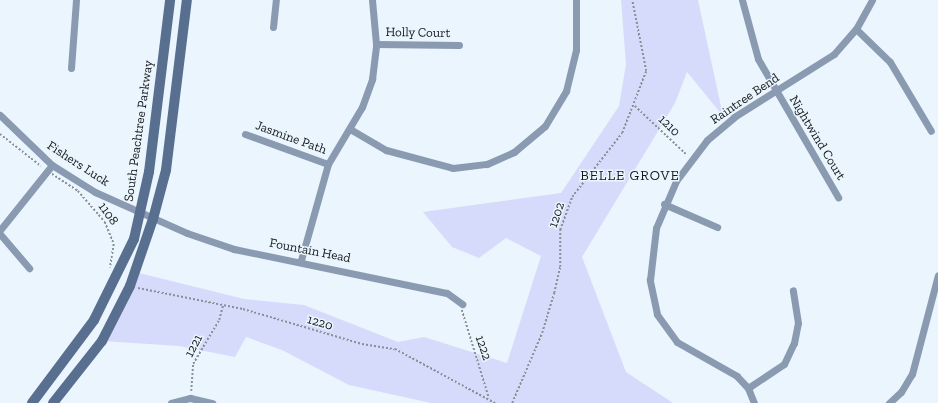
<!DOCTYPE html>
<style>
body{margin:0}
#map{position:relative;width:938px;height:403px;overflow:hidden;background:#eaf5fd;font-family:"Zilla Slab",serif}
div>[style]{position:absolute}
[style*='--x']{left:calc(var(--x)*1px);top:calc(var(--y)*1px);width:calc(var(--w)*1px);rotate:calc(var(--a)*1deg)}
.green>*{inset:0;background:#d7dbfb}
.path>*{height:1.5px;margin-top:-0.75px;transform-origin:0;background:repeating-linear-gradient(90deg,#899197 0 2px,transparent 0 4px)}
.street>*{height:7px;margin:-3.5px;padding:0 3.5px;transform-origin:3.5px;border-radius:3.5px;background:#8a9ab1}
.secondary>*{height:10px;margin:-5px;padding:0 5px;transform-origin:5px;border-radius:5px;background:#596f90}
span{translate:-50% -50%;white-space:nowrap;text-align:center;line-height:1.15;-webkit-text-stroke:3px #eaf5fd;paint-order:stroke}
.street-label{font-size:13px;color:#14181b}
.neighbourhood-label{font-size:14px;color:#14181b;letter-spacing:1px}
</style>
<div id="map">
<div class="green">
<i style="clip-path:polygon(621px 0,698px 0,723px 116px,687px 72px,675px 103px,582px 257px,626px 372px,673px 403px,431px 403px,349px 385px,282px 350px,246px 337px,235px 357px,179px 346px,102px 341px,135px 272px,244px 299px,304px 305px,398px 342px,424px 337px,507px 363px,541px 256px,506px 238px,479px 258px,452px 247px,423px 212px,561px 193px,619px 106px,626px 64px)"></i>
</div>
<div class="path">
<i style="--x:635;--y:106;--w:71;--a:43.3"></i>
<i style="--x:0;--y:134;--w:52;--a:38"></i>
<i style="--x:52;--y:174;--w:31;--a:33"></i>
<i style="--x:78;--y:191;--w:41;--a:48.9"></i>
<i style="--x:105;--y:222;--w:24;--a:68"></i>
<i style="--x:114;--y:244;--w:24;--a:99"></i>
<i style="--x:138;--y:288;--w:107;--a:11.3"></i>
<i style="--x:243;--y:309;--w:124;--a:16.4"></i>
<i style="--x:362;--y:344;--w:33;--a:9"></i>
<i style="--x:395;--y:349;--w:114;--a:28.4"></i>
<i style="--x:462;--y:310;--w:92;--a:72.9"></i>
<i style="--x:191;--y:391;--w:27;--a:-86"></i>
<i style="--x:193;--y:364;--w:51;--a:-59.4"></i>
<i style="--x:219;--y:320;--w:16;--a:-75"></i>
<i style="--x:512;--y:403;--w:76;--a:-66.8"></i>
<i style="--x:542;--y:333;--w:42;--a:-73.3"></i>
<i style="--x:554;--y:293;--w:27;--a:-77"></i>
<i style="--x:560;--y:267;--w:37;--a:-90"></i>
<i style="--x:560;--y:230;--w:35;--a:-70"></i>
<i style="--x:572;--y:197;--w:81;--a:-52"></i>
<i style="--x:622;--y:133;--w:66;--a:-68.8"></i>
<i style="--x:646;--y:71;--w:72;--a:-101.2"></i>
</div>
<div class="street">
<i style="--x:742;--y:0;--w:61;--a:74.8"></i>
<i style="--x:758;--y:59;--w:160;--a:59.9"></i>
<i style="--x:273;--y:27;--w:27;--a:-84"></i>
<i style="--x:856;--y:29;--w:47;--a:44.1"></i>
<i style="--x:890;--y:62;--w:80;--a:59.3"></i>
<i style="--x:376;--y:44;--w:83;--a:0.7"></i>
<i style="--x:71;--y:68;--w:68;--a:-85.8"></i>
<i style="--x:0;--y:115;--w:72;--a:43.9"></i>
<i style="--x:52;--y:165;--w:51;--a:32.1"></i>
<i style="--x:95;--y:192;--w:101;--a:24"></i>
<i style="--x:187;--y:233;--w:50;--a:18.8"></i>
<i style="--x:234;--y:249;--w:217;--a:11.7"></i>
<i style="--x:447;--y:293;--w:19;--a:36"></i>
<i style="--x:350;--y:129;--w:42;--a:30.3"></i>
<i style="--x:386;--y:150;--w:69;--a:15"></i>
<i style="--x:453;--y:168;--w:34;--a:-7"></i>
<i style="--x:487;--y:164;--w:30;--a:-24"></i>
<i style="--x:514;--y:152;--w:40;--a:-40"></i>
<i style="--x:545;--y:126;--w:41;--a:-59"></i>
<i style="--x:566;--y:91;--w:42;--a:-76.3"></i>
<i style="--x:576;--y:50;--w:50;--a:-90"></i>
<i style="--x:245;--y:134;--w:88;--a:19.9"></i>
<i style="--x:664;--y:204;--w:58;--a:23.5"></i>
<i style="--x:0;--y:230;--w:83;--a:-51.3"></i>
<i style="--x:0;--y:234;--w:45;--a:49.5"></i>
<i style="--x:301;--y:260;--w:100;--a:-74.3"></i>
<i style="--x:328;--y:164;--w:66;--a:-59.2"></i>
<i style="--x:362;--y:107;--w:30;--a:-70"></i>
<i style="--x:372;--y:79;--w:35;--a:-83"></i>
<i style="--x:376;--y:44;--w:44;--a:-95.2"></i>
<i style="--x:748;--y:388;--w:43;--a:-33.7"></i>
<i style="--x:784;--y:364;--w:23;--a:-65"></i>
<i style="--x:794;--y:343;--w:20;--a:-79"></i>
<i style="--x:798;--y:323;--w:33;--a:-99"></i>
<i style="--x:171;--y:403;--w:20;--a:-15"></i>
<i style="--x:190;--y:398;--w:23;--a:13"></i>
<i style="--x:754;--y:403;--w:16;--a:-112"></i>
<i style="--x:748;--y:388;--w:16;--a:-133"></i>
<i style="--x:737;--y:376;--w:69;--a:-150.5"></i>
<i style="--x:677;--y:342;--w:34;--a:-126"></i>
<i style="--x:657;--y:314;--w:35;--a:-102"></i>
<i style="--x:650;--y:280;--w:52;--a:-83.4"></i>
<i style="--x:656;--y:228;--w:51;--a:-66.9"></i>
<i style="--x:676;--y:181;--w:51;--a:-52.9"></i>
<i style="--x:707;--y:140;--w:35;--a:-40"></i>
<i style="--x:734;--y:117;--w:118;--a:-32.2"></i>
<i style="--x:834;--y:54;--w:33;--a:-49"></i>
<i style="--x:856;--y:29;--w:33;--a:-61"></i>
<i style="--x:889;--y:403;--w:16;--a:-43"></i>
<i style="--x:901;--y:392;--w:21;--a:-59"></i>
<i style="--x:912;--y:374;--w:102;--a:-75.3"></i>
</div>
<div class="secondary">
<i style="--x:32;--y:403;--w:104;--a:-53.2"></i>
<i style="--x:94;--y:320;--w:90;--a:-63.7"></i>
<i style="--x:134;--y:239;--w:69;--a:-77.4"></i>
<i style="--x:149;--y:172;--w:173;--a:-83"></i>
<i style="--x:53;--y:403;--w:79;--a:-51.7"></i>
<i style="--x:102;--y:341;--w:62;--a:-63"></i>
<i style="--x:130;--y:286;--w:71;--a:-71.1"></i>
<i style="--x:153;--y:219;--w:51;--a:-75.1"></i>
<i style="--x:166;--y:170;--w:171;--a:-83"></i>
</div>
<div class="street-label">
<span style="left:418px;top:33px;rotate:1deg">Holly Court</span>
<span style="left:745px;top:99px;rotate:-34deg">Raintree Bend</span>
<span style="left:669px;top:126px;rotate:44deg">1210</span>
<span style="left:139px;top:131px;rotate:-82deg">South Peachtree Parkway</span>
<span style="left:291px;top:138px;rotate:20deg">Jasmine Path</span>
<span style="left:817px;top:138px;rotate:59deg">Nightwind Court</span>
<span style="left:78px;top:164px;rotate:33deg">Fishers Luck</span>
<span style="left:108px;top:214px;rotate:54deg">1108</span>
<span style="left:557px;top:215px;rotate:-72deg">1202</span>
<span style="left:310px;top:251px;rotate:11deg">Fountain Head</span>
<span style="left:320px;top:323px;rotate:16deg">1220</span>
<span style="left:194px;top:346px;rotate:-63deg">1221</span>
<span style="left:483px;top:348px;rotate:71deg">1222</span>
</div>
<div class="neighbourhood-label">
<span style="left:630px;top:176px">BELLE GROVE</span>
</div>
</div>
